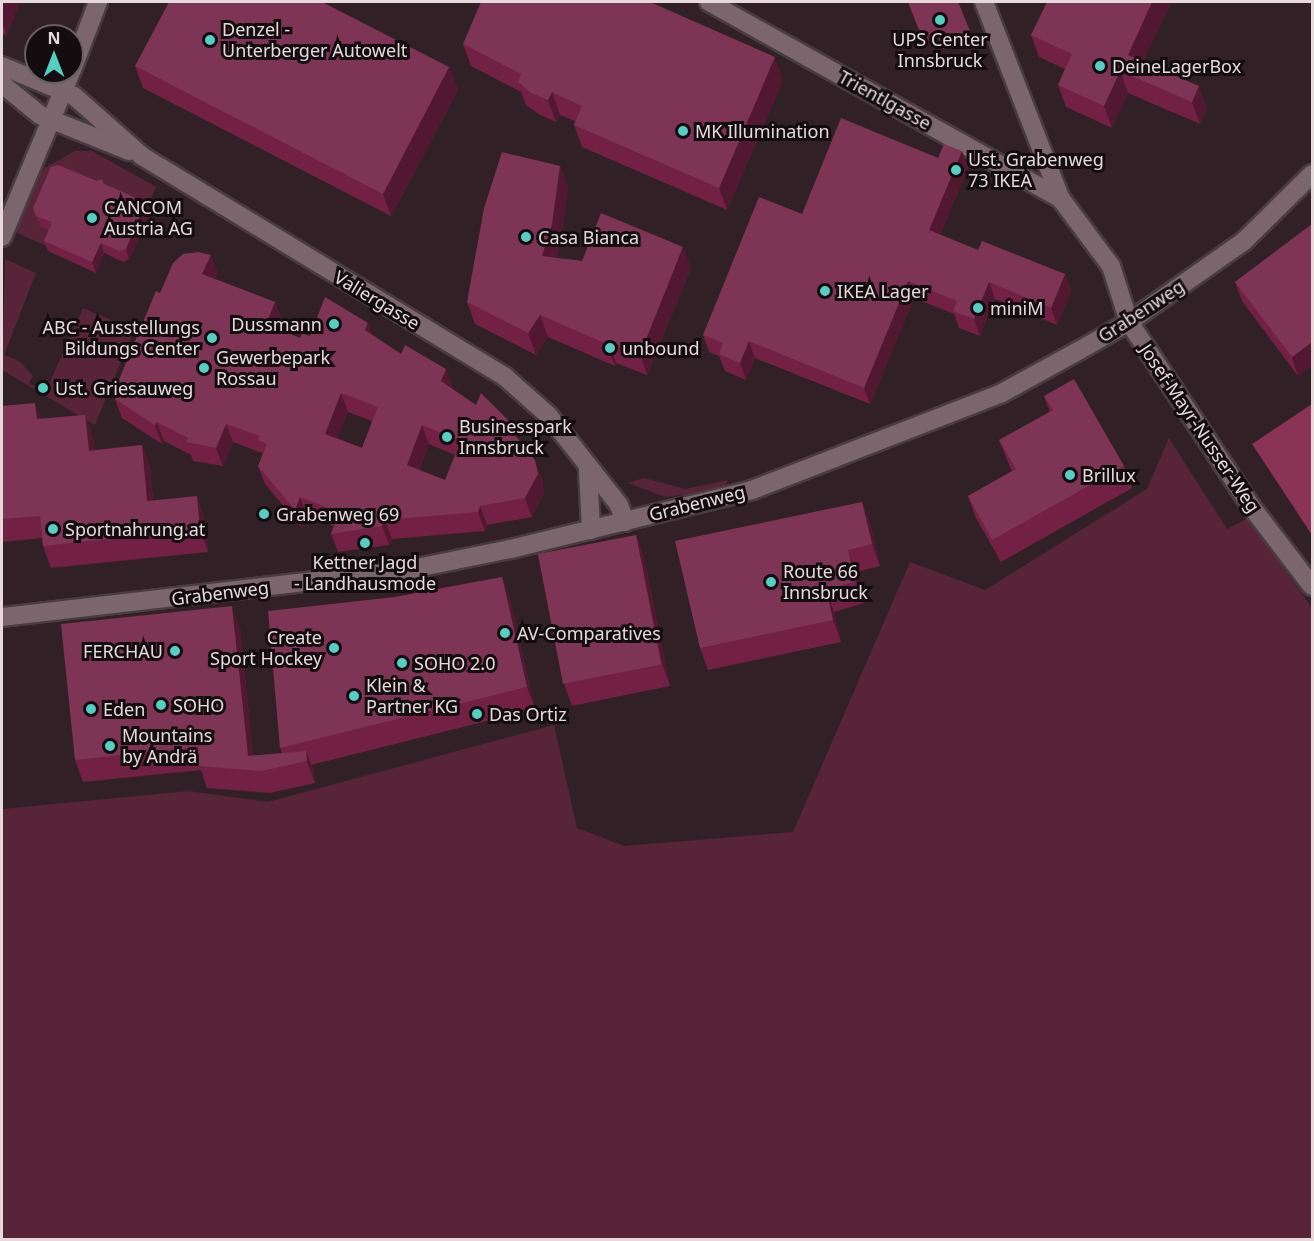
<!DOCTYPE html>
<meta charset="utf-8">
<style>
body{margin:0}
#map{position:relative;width:1314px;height:1241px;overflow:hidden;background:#312126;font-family:"Noto Sans",sans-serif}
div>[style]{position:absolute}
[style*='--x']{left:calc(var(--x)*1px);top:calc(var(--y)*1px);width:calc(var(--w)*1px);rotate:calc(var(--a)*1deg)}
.green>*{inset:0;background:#582437}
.forest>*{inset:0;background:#8a3355}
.roads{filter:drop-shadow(2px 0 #493c40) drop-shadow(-2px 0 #493c40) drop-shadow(0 2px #493c40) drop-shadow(0 -2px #493c40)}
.minor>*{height:18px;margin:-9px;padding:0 9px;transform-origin:9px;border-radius:9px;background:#7a666c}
.wall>*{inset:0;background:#722044}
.shaded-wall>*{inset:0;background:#531831}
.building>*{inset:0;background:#7e3455;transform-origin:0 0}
.dots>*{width:16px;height:16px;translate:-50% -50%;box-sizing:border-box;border:3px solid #140d0f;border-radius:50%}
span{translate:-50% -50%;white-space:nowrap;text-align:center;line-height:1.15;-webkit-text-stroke:6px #140d0f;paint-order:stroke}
.poi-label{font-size:18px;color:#e5d9dc}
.left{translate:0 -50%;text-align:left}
.right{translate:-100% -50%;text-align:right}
.street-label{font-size:18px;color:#e5d9dc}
.frame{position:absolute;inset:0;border:3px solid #e5d9dc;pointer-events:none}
.north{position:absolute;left:24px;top:24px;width:60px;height:60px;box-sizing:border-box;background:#140d0f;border:2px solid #685f61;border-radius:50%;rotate:0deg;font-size:16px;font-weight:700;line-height:24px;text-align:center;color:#e5d9dc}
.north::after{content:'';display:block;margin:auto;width:21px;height:27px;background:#57cec2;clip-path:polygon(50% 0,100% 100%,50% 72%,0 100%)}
</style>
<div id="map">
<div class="green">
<i style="clip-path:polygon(75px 151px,92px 151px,156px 187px,148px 206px,114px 191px,56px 233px,49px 247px,15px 232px,43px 169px)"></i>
<i style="clip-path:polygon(5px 259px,36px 273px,4px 355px,19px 361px,33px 376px,29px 383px,45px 393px,83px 308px,132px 329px,140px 316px,95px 425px,2px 370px)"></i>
<i style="clip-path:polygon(1169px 438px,1227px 529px,1248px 518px,1312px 608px,1312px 1239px,2px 1239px,2px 809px,189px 791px,268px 802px,554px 725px,577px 828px,624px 846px,793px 832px,910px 562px,985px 590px,1147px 489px)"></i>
<i style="clip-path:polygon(644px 478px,685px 489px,728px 480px,722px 490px,665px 497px,628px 483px)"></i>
</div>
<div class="forest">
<i style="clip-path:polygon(1312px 404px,1312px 535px,1252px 444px)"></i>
</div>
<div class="roads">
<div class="minor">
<i style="--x:709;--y:2;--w:403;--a:29.2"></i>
<i style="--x:984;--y:2;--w:212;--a:68.7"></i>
<i style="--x:1061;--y:199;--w:84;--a:53.3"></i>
<i style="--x:1111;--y:266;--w:59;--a:72.2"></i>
<i style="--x:1129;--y:322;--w:219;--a:56.5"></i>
<i style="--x:1250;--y:505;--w:102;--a:52.6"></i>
<i style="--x:2;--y:66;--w:78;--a:22.6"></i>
<i style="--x:74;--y:96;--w:91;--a:41.4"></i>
<i style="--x:142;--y:156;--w:424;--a:31.3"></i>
<i style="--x:504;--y:376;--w:60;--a:41.6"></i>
<i style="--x:549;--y:416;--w:113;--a:51.8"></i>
<i style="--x:619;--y:505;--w:18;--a:71"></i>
<i style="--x:72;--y:70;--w:73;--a:-69.1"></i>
<i style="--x:2;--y:84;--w:49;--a:39.2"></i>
<i style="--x:40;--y:115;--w:96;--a:22"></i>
<i style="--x:2;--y:237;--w:179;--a:-67.3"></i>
<i style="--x:588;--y:470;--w:60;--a:87.1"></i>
<i style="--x:2;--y:617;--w:408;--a:-6.6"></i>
<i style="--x:407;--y:570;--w:105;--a:-11.5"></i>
<i style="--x:510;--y:549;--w:249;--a:-13.7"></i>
<i style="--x:752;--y:490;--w:266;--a:-21.2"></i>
<i style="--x:1000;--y:394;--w:91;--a:-28.8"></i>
<i style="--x:1080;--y:350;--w:56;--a:-29.7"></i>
<i style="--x:1129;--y:322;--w:139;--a:-35.1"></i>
<i style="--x:1243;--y:242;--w:97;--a:-44.6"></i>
</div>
</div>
<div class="wall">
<i style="clip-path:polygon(2px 2px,7px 36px,2px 33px)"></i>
<i style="clip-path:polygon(908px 2px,958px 2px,972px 37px,943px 49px,938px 37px,924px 43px)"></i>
<i style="clip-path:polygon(1047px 2px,1171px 2px,1143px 61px,1207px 108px,1200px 124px,1128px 93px,1112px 128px,1066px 107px,1058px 85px,1065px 69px,1039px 57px,1031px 35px)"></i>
<i style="clip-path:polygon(463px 44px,783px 80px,727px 210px,582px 147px,574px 125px,575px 121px,560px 115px,556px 122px,540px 115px,526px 105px,521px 92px,471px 66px)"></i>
<i style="clip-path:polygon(135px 66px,449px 67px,458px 90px,391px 216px,143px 88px)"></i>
<i style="clip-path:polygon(962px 151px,968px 168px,940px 235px,978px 250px,1065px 274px,1071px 291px,1057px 325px,995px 299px,980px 336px,959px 328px,954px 314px,914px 298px,870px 404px,755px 358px,746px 380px,725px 371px,719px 356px,709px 352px,703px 335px,802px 214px)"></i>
<i style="clip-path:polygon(560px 166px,568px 187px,560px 245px,556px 258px,582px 261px,691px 268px,647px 375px,616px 363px,615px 366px,548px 337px,536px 355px,475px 324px,467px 302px)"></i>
<i style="clip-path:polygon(104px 185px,144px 206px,148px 217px,129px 259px,123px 262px,104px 253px,96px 273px,48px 251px,44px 241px,49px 230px,40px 226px,33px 208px)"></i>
<i style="clip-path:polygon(1312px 224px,1312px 365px,1298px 376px,1242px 301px,1235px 282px)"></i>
<i style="clip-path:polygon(evenodd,218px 273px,215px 279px,275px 302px,282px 321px,278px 329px,300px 338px,310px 336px,372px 335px,453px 388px,452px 389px,517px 437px,542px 478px,544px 493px,532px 517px,487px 525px,485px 531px,392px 539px,389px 545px,338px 552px,331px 534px,334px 526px,307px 516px,302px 528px,265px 484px,258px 466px,263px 454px,262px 453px,233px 442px,223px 466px,193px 461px,191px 455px,164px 441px,162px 444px,122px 418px,115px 399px,120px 389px,118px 382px,160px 293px,218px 273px,348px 412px,372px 421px,362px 448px,337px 438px,348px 412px,218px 273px,429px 444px,455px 455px,445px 480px,419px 470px,429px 444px)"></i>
<i style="clip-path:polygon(1044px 396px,1124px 466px,1132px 488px,1001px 562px,976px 518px,968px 496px,1012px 471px,1008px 462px,999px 440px,1050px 412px)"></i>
<i style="clip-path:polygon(2px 406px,41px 419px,85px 415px,93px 437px,94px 450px,142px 445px,150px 468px,153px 501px,205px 519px,208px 552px,51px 568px,43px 546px,42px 538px,2px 542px)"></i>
<i style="clip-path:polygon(862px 502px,870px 524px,880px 566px,856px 572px,864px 603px,834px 612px,841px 642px,708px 670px,700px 648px)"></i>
<i style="clip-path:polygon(636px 535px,644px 558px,670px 686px,572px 706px,564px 684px)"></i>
<i style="clip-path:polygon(502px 577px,510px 599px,535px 709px,311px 765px,314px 772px,315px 783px,270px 793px,207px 788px,201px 770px,83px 782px,75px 760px,240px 628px,253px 756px,282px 753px,280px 748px,395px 597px)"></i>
</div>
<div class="shaded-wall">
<i style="clip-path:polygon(4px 2px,20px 2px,7px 36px,2px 22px,2px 7px)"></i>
<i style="clip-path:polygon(1152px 2px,1171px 2px,1136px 77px,1128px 55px)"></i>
<i style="clip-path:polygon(775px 57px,783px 80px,727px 210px,719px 188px)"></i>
<i style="clip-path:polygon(449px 67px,458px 90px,391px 216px,383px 194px)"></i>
<i style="clip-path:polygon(1120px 71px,1128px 93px,1112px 128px,1104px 106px)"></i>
<i style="clip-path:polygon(1199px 86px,1207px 108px,1200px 124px,1192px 102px)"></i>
<i style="clip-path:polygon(552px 92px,560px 115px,556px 122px,548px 100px)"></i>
<i style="clip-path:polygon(962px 151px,968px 168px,935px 247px,929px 230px)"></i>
<i style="clip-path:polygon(560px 166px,568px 187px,560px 245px,550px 277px,542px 256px)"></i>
<i style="clip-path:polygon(144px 206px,148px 217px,129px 259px,126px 249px)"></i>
<i style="clip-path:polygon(101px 243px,104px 253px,96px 273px,92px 262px)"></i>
<i style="clip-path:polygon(683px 247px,691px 268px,647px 375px,640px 354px)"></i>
<i style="clip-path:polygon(211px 255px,218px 273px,209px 293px,202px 274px)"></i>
<i style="clip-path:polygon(1065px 274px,1071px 291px,1057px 325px,1051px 308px)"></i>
<i style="clip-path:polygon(908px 281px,914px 298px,870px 404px,864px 388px)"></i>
<i style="clip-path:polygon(989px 282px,995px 299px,980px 336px,974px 319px)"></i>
<i style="clip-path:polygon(275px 302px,282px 321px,273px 343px,266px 324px)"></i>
<i style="clip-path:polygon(540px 315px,548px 337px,536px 355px,528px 333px)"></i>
<i style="clip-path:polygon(368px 323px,375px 342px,365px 330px)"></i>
<i style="clip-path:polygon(608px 341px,616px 363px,615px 366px,607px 344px)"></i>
<i style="clip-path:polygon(749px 341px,755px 358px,746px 380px,740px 363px)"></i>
<i style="clip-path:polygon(1312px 342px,1312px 365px,1298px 376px,1292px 357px)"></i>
<i style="clip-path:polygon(446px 369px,453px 388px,448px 400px,441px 381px)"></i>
<i style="clip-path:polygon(341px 393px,348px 412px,331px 452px,325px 434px)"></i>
<i style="clip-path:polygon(35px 403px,43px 425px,37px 419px)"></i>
<i style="clip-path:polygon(85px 415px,93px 437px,97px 473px,89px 451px)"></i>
<i style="clip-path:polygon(157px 422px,164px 441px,162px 444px,155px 425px)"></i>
<i style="clip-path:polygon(226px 424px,233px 442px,223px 466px,216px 448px)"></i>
<i style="clip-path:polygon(512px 424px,519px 442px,510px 429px)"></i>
<i style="clip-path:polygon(422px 425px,429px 444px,413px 484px,407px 465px)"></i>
<i style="clip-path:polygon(142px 445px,150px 468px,155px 523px,147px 501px)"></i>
<i style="clip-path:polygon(535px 460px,542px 478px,544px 493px,532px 517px,525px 498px)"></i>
<i style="clip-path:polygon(197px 496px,205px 519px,208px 552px,200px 529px)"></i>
<i style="clip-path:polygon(300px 497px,307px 516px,302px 528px,295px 510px)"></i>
<i style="clip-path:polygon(862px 502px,870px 524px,880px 566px,872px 544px)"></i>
<i style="clip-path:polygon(480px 506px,487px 525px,485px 531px,478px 512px)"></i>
<i style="clip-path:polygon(385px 520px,392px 539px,389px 545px,382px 526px)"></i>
<i style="clip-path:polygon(636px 535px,644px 558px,670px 686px,662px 664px)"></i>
<i style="clip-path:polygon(848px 550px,856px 572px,864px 603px,856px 581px)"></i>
<i style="clip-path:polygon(502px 577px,510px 599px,535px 709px,527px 687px)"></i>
<i style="clip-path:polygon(826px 590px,834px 612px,841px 642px,833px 620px)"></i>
<i style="clip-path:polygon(232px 606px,240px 628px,255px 771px,248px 756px)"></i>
<i style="clip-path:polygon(306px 751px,314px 772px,315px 783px,307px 761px)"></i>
</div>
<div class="building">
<i style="clip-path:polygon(169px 2px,322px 2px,449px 67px,383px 194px,135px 66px)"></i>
<i style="clip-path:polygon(481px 2px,650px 2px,775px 57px,719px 188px,574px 125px,582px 106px,552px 92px,548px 100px,531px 93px,518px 82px,521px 74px,463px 44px)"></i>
<i style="clip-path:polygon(908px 2px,958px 2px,970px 31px,941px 43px,936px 31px,922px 37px)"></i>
<i style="clip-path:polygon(1047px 2px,1152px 2px,1128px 55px,1199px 86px,1192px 102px,1120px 71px,1104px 106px,1058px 85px,1072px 54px,1031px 35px)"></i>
<i style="clip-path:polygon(841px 118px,938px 158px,944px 144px,962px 151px,929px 230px,978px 250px,982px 241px,1065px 274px,1051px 308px,989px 282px,974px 319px,953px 311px,957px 301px,908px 281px,864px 388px,749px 341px,740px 363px,719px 354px,723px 343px,703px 335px,759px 197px,802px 214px)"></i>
<i style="clip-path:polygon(502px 152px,560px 166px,552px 224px,542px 256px,582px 261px,601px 213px,683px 247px,640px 354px,608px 341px,607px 344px,540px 315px,528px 333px,467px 302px,484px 208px)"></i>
<i style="clip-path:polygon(58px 165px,97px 181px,102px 179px,104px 184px,141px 200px,144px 206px,126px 249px,119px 251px,101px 243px,92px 262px,44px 241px,52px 222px,36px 216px,33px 208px,51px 167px)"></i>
<i style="clip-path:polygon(1312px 224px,1312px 342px,1292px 357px,1235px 282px)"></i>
<i style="clip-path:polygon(evenodd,198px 252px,211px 255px,202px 274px,275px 302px,266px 324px,300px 338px,302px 333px,310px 336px,325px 297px,368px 323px,365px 330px,401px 354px,405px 345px,446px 369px,441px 381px,476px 405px,481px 393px,512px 424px,510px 429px,535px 460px,538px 474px,525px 498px,480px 506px,478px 512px,385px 520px,382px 526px,331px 534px,339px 512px,300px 497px,295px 510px,258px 466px,267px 444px,258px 440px,260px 436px,226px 424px,216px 448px,187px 442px,188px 438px,157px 422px,155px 425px,115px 399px,122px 384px,118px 382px,156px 291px,160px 293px,173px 263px,183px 254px,198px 252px,341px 393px,378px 407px,362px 448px,325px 434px,341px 393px,198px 252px,422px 425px,461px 441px,445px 480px,407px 465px,422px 425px)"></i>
<i style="clip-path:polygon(1074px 379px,1124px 466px,992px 540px,968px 496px,1016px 469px,999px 440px,1053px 410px,1044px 396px)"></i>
<i style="clip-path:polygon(35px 403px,37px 419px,85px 415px,89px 451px,142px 445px,147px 501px,197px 496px,200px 529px,43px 546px,40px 516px,2px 519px,2px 406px)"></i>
<i style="clip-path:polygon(862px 502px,872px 544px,848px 550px,856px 581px,826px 590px,833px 620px,700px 648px,675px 541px)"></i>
<i style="left:636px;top:535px;width:132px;height:100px;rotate:79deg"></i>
<i style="clip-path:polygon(502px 577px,527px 687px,280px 748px,268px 611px,395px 597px)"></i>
<i style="clip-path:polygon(232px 606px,248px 756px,306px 751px,307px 761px,262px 771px,199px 766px,198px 747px,75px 760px,61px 624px)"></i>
</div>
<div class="dots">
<i style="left:940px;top:20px;background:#57cec2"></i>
<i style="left:210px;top:40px;background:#57cec2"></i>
<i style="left:1100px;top:66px;background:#57cec2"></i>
<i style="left:683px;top:131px;background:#57cec2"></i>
<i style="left:956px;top:170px;background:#57cec2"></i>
<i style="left:92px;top:218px;background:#57cec2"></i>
<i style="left:526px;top:237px;background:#57cec2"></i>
<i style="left:825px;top:291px;background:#57cec2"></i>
<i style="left:978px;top:308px;background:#57cec2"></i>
<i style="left:334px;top:324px;background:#57cec2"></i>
<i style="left:212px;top:338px;background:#57cec2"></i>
<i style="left:610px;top:348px;background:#57cec2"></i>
<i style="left:204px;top:368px;background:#57cec2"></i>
<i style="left:43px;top:388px;background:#57cec2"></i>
<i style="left:447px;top:437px;background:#57cec2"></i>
<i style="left:1070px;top:475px;background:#57cec2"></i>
<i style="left:264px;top:514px;background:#57cec2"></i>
<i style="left:53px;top:529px;background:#57cec2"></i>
<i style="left:365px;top:543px;background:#57cec2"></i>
<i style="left:771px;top:582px;background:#57cec2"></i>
<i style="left:505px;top:633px;background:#57cec2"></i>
<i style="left:334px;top:648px;background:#57cec2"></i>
<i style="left:175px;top:651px;background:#57cec2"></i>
<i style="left:402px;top:663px;background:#57cec2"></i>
<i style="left:354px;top:696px;background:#57cec2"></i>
<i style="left:161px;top:705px;background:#57cec2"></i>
<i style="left:91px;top:709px;background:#57cec2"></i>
<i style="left:477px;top:714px;background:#57cec2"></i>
<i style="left:110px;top:746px;background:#57cec2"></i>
</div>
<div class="poi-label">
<span class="left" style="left:222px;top:40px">Denzel -<br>Unterberger Autowelt</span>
<span style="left:940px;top:50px">UPS Center<br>Innsbruck</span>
<span class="left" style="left:1112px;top:66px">DeineLagerBox</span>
<span class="left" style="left:695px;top:131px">MK Illumination</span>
<span class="left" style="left:968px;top:170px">Ust. Grabenweg<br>73 IKEA</span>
<span class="left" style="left:104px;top:218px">CANCOM<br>Austria AG</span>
<span class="left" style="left:538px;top:237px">Casa Bianca</span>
<span class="left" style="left:837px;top:291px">IKEA Lager</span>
<span class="left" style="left:990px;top:308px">miniM</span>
<span class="right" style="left:322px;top:324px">Dussmann</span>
<span class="right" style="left:200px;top:338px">ABC - Ausstellungs<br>Bildungs Center</span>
<span class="left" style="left:622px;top:348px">unbound</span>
<span class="left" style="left:216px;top:368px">Gewerbepark<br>Rossau</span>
<span class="left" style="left:55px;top:388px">Ust. Griesauweg</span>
<span class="left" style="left:459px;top:437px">Businesspark<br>Innsbruck</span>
<span class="left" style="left:1082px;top:475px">Brillux</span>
<span class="left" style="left:276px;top:514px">Grabenweg 69</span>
<span class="left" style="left:65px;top:529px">Sportnahrung.at</span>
<span style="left:365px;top:573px">Kettner Jagd<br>- Landhausmode</span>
<span class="left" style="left:783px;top:582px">Route 66<br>Innsbruck</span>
<span class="left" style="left:517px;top:633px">AV-Comparatives</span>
<span class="right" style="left:322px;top:648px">Create<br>Sport Hockey</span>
<span class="right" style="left:163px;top:651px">FERCHAU</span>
<span class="left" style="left:414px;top:663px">SOHO 2.0</span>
<span class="left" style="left:366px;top:696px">Klein &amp;<br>Partner KG</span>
<span class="left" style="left:173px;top:705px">SOHO</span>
<span class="left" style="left:103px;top:709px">Eden</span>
<span class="left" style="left:489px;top:714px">Das Ortiz</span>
<span class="left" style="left:122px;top:746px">Mountains<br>by Andrä</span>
</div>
<div class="street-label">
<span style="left:885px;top:100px;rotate:29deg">Trientlgasse</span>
<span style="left:377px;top:300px;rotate:31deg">Valiergasse</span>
<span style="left:1141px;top:311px;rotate:-33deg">Grabenweg</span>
<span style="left:1200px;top:428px;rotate:56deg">Josef-Mayr-Nusser-Weg</span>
<span style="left:697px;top:503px;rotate:-14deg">Grabenweg</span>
<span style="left:220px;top:593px;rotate:-7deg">Grabenweg</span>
</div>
<div class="frame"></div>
<div class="north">N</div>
</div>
